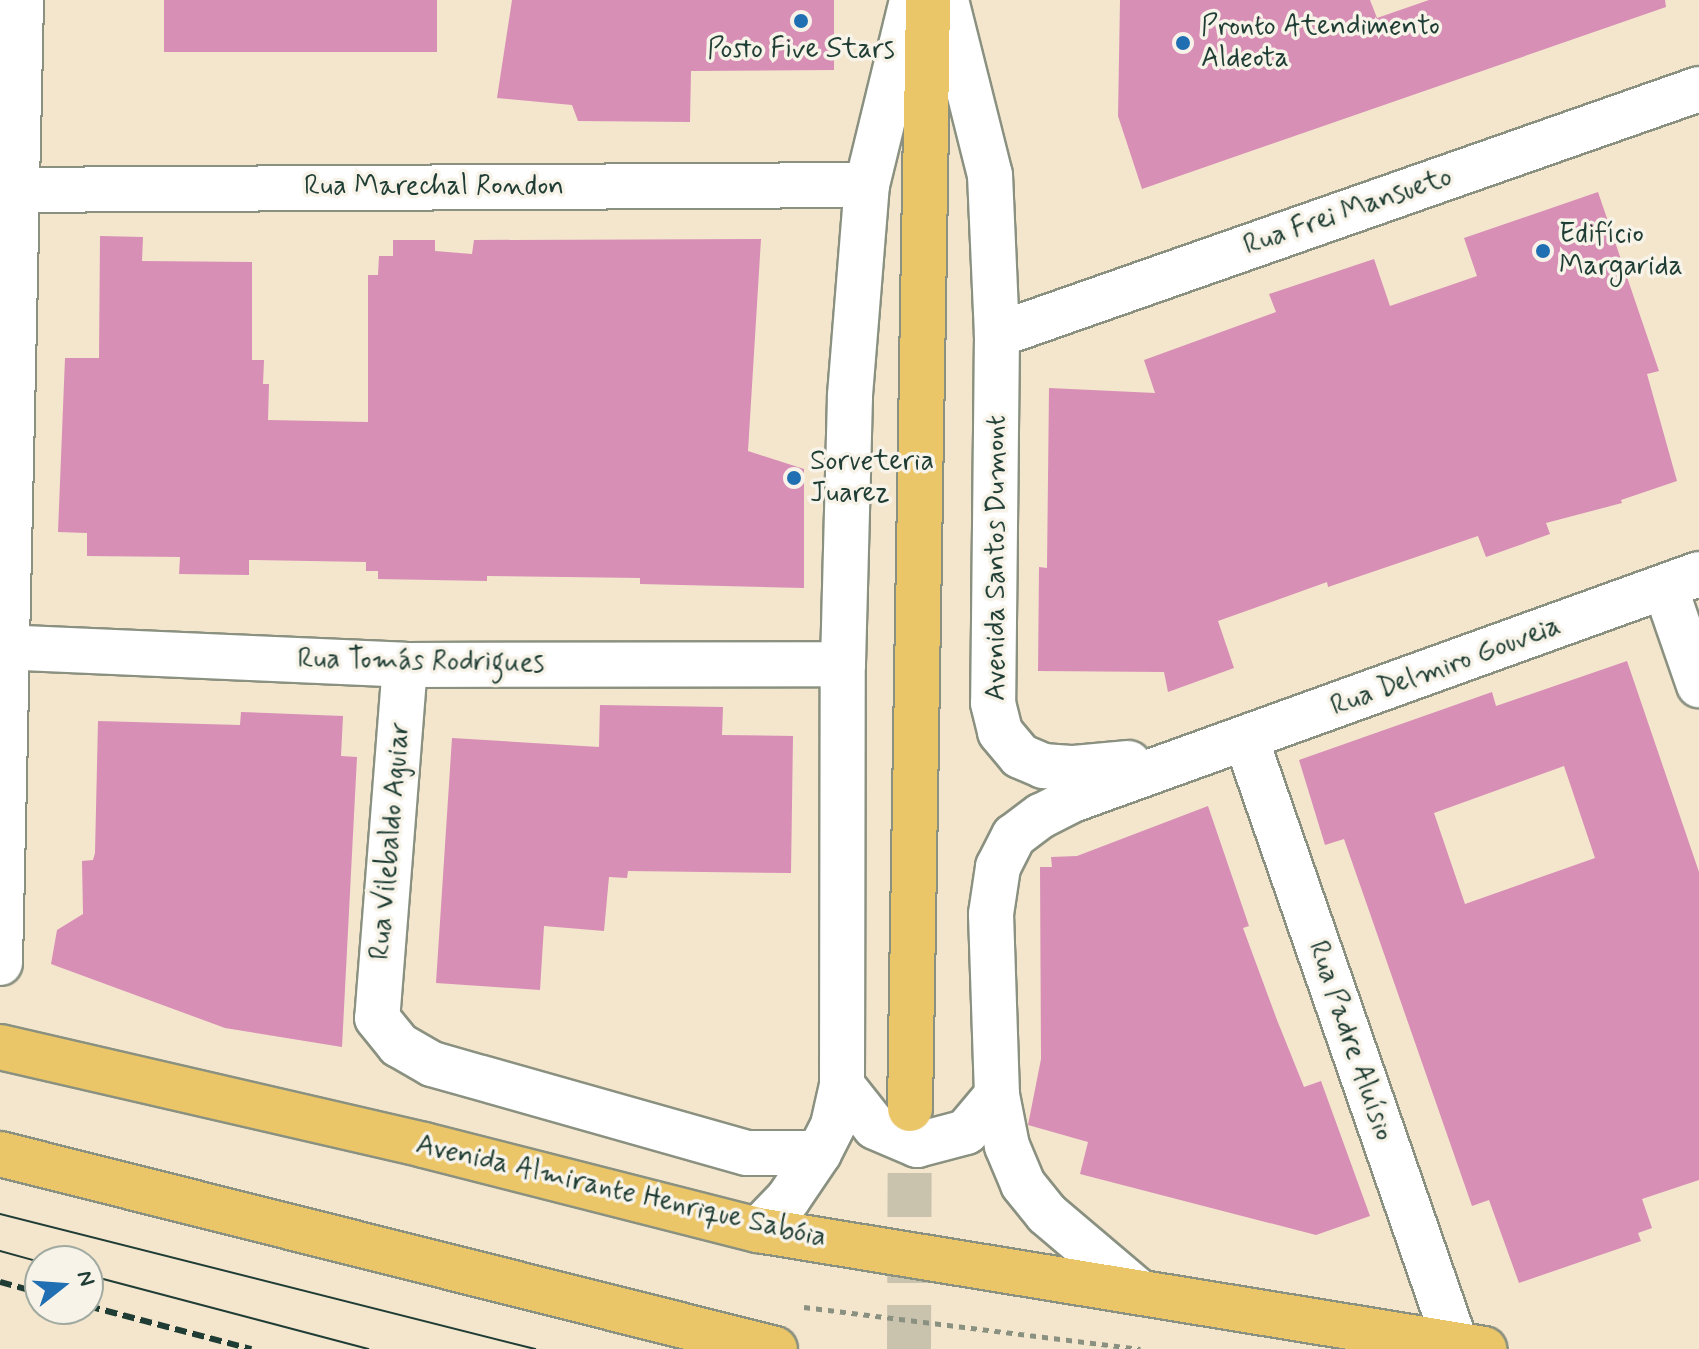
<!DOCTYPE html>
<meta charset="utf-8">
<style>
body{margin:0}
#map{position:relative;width:1699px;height:1349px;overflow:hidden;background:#f4e5cd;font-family:Mynerve,sans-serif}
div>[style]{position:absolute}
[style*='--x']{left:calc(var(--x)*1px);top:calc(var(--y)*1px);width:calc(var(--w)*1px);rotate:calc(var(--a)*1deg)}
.building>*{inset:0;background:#d78fb6;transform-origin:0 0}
.major-tunnel>*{height:44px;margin-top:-22px;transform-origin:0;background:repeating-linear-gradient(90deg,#c9c3ae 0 44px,transparent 0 66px)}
.path>*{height:5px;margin-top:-2.5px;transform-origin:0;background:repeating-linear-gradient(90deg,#8a9180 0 6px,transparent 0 12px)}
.roads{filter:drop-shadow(2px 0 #8a9180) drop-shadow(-2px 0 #8a9180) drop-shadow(0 2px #8a9180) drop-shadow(0 -2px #8a9180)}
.minor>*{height:44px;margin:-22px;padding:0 22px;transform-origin:22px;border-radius:22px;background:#fff}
.major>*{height:44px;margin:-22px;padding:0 22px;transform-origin:22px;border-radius:22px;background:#ebc669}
.highway>*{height:44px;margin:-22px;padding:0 22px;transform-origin:22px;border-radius:22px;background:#ebc669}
.tram>*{height:2px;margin:-1px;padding:0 1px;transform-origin:1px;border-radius:1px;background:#1f3d34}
.rail>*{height:6px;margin-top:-3px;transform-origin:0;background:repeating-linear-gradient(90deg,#1f3d34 0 12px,transparent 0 18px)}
.dots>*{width:22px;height:22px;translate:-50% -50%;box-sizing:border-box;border:4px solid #f7f3e8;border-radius:50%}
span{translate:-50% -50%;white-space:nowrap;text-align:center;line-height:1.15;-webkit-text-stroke:7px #f7f3e8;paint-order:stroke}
.poi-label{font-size:28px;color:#1f3d34}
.left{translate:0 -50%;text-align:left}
.street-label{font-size:28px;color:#1f3d34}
.north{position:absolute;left:24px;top:1245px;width:80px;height:80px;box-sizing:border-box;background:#f7f3e8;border:2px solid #a1aaa0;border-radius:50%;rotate:73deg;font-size:22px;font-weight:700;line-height:32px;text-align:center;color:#1f3d34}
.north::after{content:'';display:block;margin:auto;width:28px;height:36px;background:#1f6fb2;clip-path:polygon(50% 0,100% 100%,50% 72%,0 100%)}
</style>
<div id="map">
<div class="building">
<i style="left:164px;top:0;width:273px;height:52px"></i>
<i style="clip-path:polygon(512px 0,834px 0,834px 70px,691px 71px,690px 122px,578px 121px,572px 105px,497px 98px)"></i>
<i style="clip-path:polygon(1120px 0,1370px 0,1377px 18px,1429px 0,1665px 0,1666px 7px,1142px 189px,1118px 116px)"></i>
<i style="clip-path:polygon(1598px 192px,1659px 371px,1647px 374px,1677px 481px,1621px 500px,1622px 503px,1546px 523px,1550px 534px,1486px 557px,1478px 536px,1328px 587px,1327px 582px,1218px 621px,1234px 668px,1168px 692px,1164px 672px,1038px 671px,1039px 567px,1047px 568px,1049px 388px,1155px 393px,1144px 360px,1276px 312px,1269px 294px,1374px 259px,1390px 306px,1477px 276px,1464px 238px)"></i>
<i style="clip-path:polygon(100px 236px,143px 237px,142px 261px,252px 262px,252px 360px,264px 360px,263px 384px,269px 384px,268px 420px,368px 422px,368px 275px,378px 275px,379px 256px,393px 256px,393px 240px,435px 240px,435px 251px,472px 254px,474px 240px,761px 239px,748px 451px,804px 469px,804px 588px,640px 584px,640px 578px,487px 576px,487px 581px,378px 579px,378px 571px,366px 571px,366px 562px,249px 560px,249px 575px,179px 574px,180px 557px,87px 556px,87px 533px,58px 532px,65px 358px,99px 358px)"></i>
<i style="clip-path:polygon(evenodd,1627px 661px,1699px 872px,1699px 1180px,1642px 1199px,1652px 1228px,1638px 1233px,1641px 1241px,1519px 1283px,1489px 1200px,1472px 1206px,1344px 839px,1325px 845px,1299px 760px,1492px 692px,1496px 706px,1627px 661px,1564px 766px,1595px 858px,1465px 904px,1434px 813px,1564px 766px)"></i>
<i style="clip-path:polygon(600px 705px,723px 707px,722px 735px,793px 736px,791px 873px,628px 871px,627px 878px,609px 877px,604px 931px,544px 926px,540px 990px,436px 983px,452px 738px,599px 747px)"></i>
<i style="clip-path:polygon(241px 712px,343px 716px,341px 756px,357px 757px,342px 1047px,225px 1028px,51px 964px,57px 930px,83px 914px,82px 861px,93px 860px,95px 853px,98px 721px,240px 725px)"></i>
<i style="clip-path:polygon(1208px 806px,1249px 926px,1243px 928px,1277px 1020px,1304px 1087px,1321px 1081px,1370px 1216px,1316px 1235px,1080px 1174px,1088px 1142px,1028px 1125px,1041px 1059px,1040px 867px,1052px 867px,1051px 857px,1077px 856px)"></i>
</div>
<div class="major-tunnel">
<i style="--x:909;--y:1349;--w:240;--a:-89.8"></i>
</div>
<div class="path">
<i style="--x:804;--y:1307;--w:339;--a:7.1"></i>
</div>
<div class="roads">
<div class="minor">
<i style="--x:946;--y:0;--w:180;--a:75.9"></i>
<i style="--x:990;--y:175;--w:160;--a:87.5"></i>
<i style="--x:997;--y:335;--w:368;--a:90.6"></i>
<i style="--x:993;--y:703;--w:30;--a:76"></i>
<i style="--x:1000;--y:732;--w:31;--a:50"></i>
<i style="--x:1020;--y:756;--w:25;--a:23"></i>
<i style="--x:1043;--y:766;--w:31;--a:4"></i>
<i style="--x:1074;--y:768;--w:55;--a:-5.2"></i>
<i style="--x:0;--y:190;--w:867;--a:-0.33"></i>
<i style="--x:997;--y:335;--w:744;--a:-19.31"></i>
<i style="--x:1665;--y:587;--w:104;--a:70.9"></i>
<i style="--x:0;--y:647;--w:405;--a:2.5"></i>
<i style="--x:405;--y:665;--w:438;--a:-0.1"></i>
<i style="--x:405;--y:665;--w:354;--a:94.5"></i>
<i style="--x:377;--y:1018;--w:35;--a:51"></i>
<i style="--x:399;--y:1045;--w:38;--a:30"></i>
<i style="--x:432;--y:1064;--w:327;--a:15.8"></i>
<i style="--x:747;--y:1153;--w:72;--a:0"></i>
<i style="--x:1246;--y:739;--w:638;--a:70.88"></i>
<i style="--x:0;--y:963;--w:963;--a:-88.75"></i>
<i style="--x:842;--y:1085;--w:53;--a:51.8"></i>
<i style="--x:875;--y:1127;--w:46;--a:23.2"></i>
<i style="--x:917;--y:1145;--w:51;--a:-14.9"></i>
<i style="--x:966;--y:1132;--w:48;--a:-50"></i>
<i style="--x:758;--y:1230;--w:43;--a:-45.9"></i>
<i style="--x:788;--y:1199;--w:55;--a:-56"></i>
<i style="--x:819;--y:1153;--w:31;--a:-63"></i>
<i style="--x:833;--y:1125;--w:41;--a:-77.3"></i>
<i style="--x:842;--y:1085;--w:421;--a:-89.9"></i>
<i style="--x:843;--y:664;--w:269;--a:-88.5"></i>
<i style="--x:850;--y:395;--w:211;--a:-85.4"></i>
<i style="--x:867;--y:185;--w:190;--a:-76.3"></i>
<i style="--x:1139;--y:1292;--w:121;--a:-139.7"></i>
<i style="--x:1047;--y:1214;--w:38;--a:-129"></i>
<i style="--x:1023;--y:1184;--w:41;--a:-112.8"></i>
<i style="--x:1007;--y:1146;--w:52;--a:-101.1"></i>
<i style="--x:997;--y:1095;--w:181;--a:-91.9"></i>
<i style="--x:991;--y:914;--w:48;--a:-81.5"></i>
<i style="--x:998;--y:867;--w:35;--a:-63"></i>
<i style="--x:1014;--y:836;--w:34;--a:-37"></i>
<i style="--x:1041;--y:816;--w:38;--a:-27"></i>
<i style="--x:1075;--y:799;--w:663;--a:-19.83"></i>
</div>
<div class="major">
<i style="--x:910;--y:1109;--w:1109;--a:-89.07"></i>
</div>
<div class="highway">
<i style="--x:0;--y:1047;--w:435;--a:13"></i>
<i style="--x:424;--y:1145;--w:345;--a:14.3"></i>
<i style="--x:758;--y:1230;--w:736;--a:9.31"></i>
<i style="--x:0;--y:1154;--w:799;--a:14.12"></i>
</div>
</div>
<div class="tram">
<i style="--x:0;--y:1214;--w:552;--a:14.16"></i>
<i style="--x:0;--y:1251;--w:41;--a:15.4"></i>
<i style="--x:88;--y:1275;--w:290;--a:14.8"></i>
</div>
<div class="rail">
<i style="--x:0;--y:1282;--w:41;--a:15.4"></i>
<i style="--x:88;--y:1306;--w:169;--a:14.8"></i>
</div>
<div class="dots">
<i style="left:801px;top:21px;background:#1f6fb2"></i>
<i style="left:1183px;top:43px;background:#1f6fb2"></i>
<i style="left:1543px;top:251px;background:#1f6fb2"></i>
<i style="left:794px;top:478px;background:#1f6fb2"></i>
</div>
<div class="poi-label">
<span class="left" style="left:1201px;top:43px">Pronto Atendimento<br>Aldeota</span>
<span style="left:801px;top:50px">Posto Five Stars</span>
<span class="left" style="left:1559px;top:251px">Edifício<br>Margarida</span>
<span class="left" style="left:810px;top:478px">Sorveteria<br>Juarez</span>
</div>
<div class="street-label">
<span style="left:434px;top:187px">Rua Marechal Rondon</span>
<span style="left:1348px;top:212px;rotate:-19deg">Rua Frei Mansueto</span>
<span style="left:997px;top:558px;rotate:-90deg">Avenida Santos Dumont</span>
<span style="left:421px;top:662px;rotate:1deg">Rua Tomás Rodrigues</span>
<span style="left:1446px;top:667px;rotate:-20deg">Rua Delmiro Gouveia</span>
<span style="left:391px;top:841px;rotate:-85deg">Rua Vilebaldo Aguiar</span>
<span style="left:1350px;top:1041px;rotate:71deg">Rua Padre Aluísio</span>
<span style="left:621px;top:1192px;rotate:13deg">Avenida Almirante Henrique Sabóia</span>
</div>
<div class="north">N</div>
</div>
